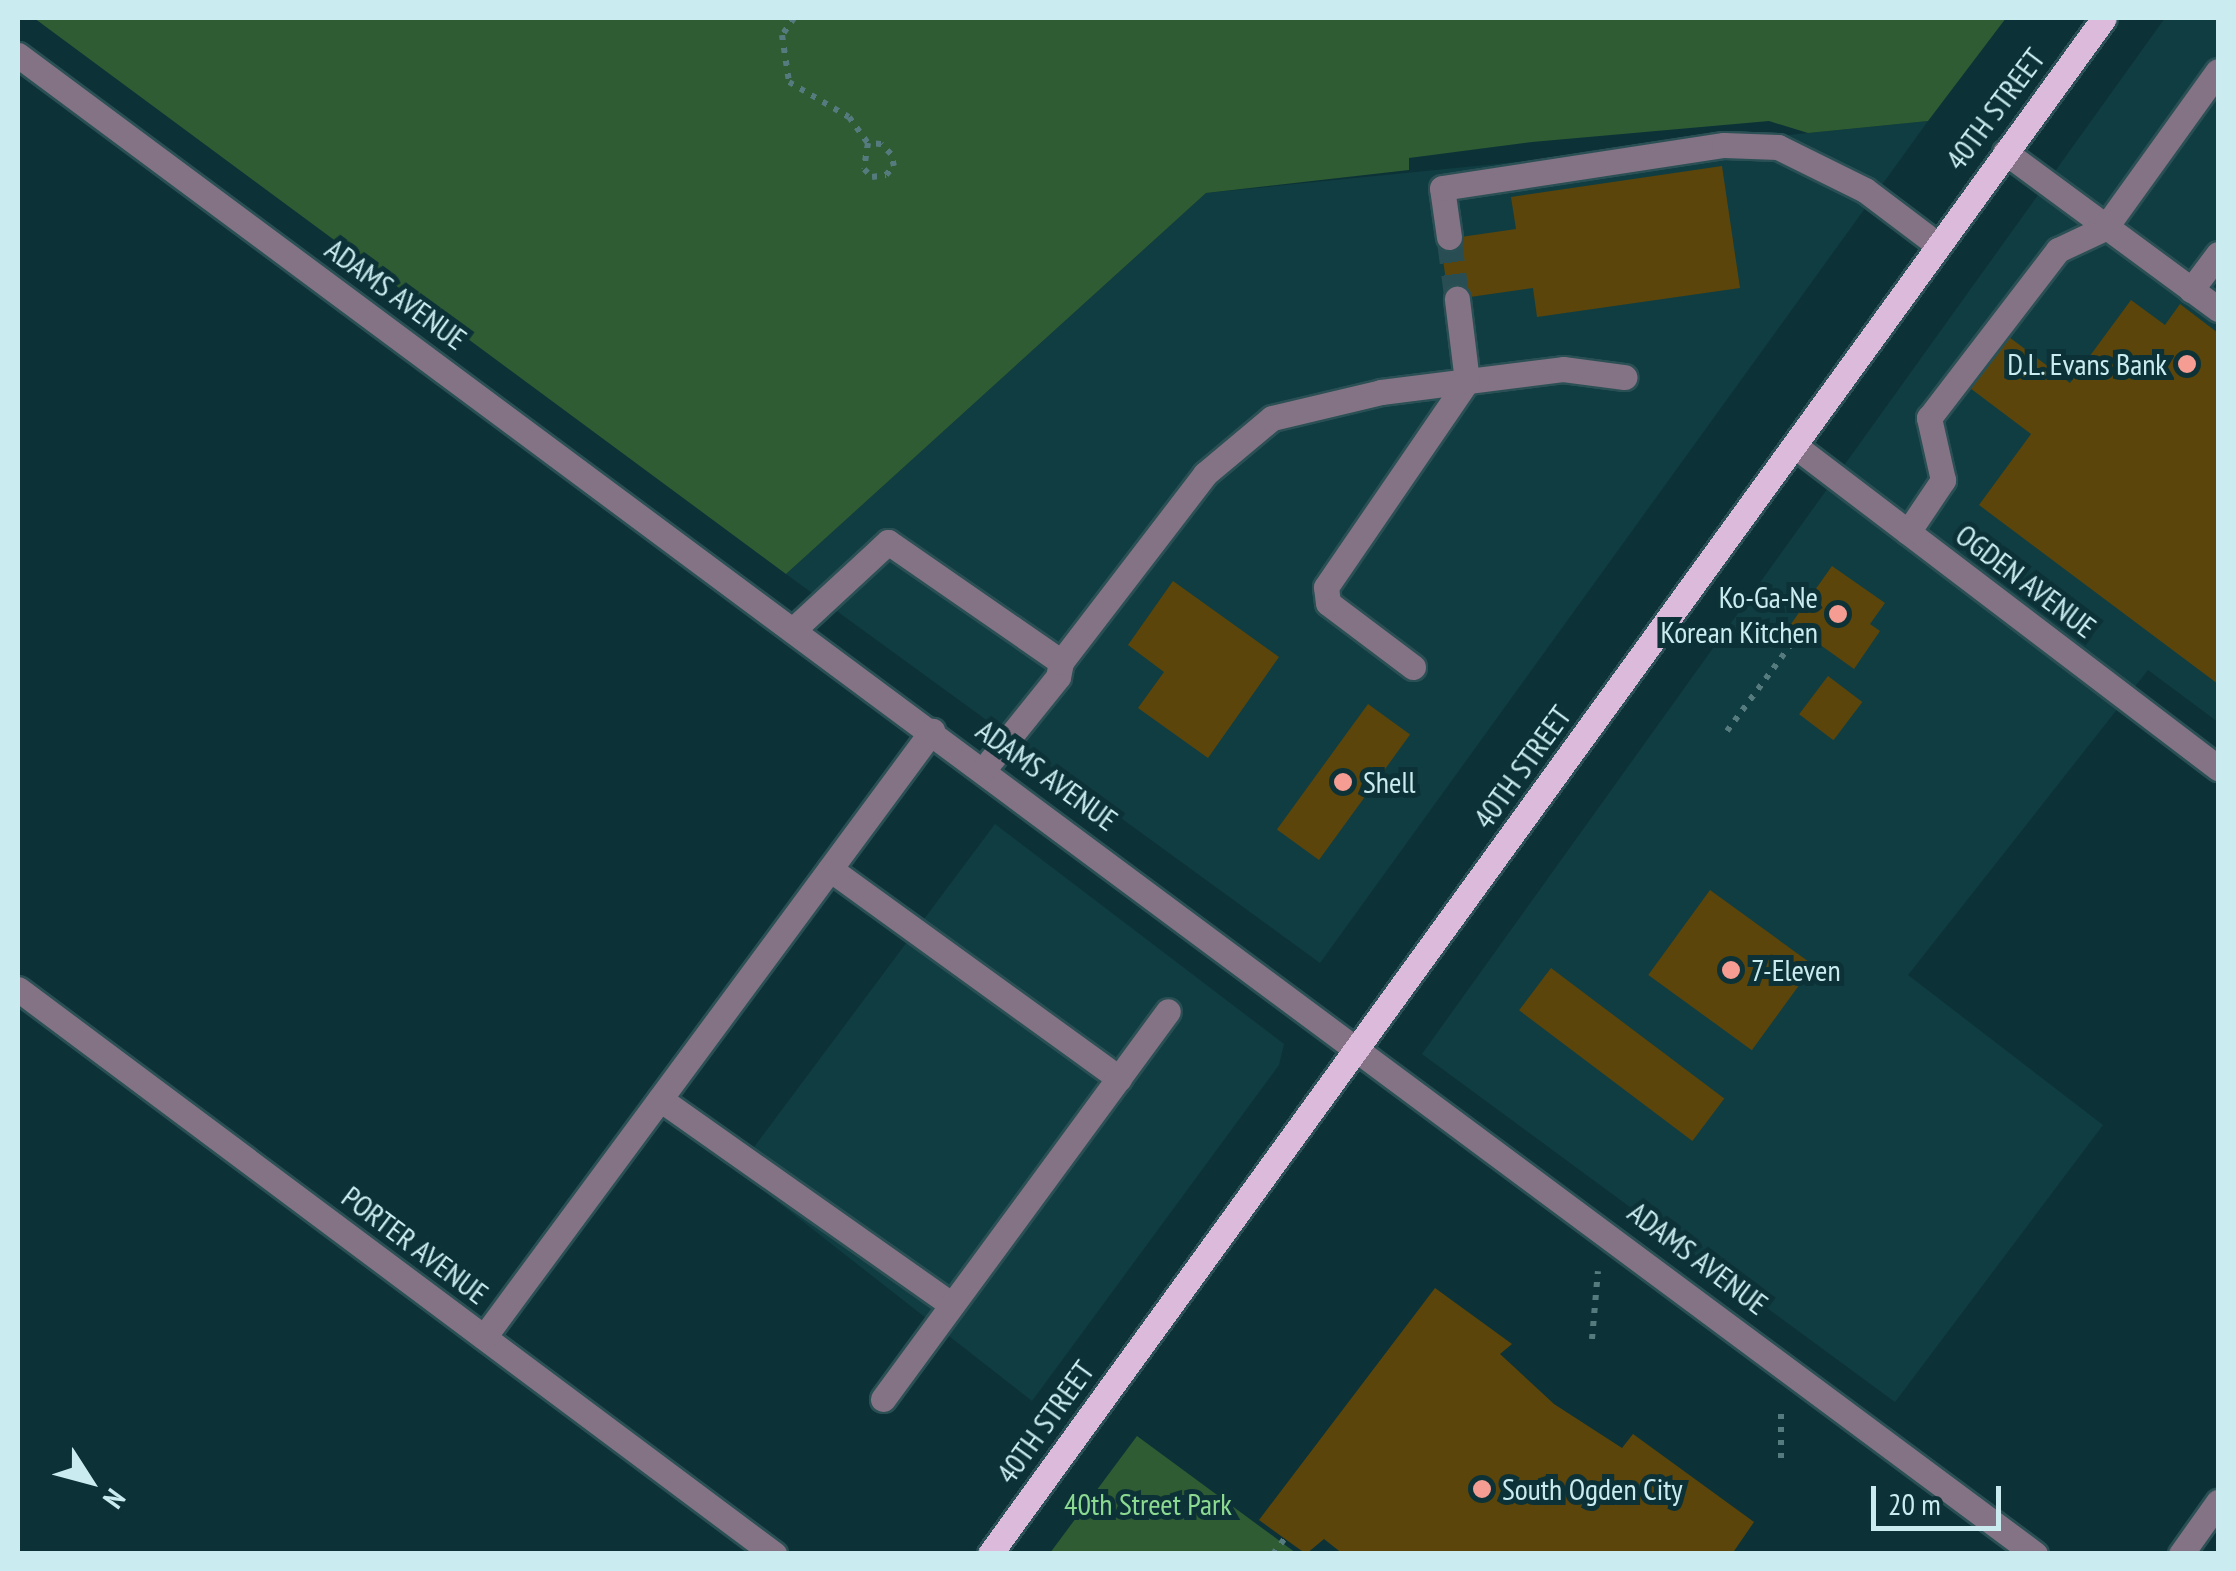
<!DOCTYPE html>
<style>
body{margin:0}
#map{position:relative;width:2236px;height:1571px;overflow:hidden;background:#0c3237;font-family:"PT Sans Narrow",sans-serif}
div>[style]{position:absolute}
[style*='--x']{left:calc(var(--x)*1px);top:calc(var(--y)*1px);width:calc(var(--w)*1px);rotate:calc(var(--a)*1deg)}
.built>*{inset:0;background:#103d42}
.green>*{inset:0;background:#2f5c33}
.building>*{inset:0;background:#5b450b;transform-origin:0 0}
.minor-tunnel>*{height:25px;margin-top:-12.5px;transform-origin:0;background:repeating-linear-gradient(90deg,#284e53 0 25px,transparent 0 37px)}
.path>*{height:6px;margin-top:-3px;transform-origin:0;background:repeating-linear-gradient(90deg,#567b7f 0 5px,transparent 0 13px)}
.roads{filter:drop-shadow(2px 0 #2a5055) drop-shadow(-2px 0 #2a5055) drop-shadow(0 2px #2a5055) drop-shadow(0 -2px #2a5055)}
.minor>*{height:25px;margin:-12.5px;padding:0 12.5px;transform-origin:12.5px;border-radius:12.5px;background:#847384}
.major>*{height:25px;margin:-12.5px;padding:0 12.5px;transform-origin:12.5px;border-radius:12.5px;background:#dcbadc}
.dots>*{width:28px;height:28px;translate:-50% -50%;box-sizing:border-box;border:5px solid #0c3237;border-radius:50%}
span{translate:-50% -50%;white-space:nowrap;text-align:center;line-height:1.15;-webkit-text-stroke:10px #0c3237;paint-order:stroke}
.street-label{font-size:30px;color:#caecf0}
.poi-label{font-size:30px;color:#caecf0}
.right{translate:-100% -50%;text-align:right}
.left{translate:0 -50%;text-align:left}
.park-label{font-size:30px;color:#8cd991}
.frame{position:absolute;inset:0;border:20px solid #caecf0;pointer-events:none}
.north{position:absolute;left:40px;top:1431px;width:100px;height:100px;-webkit-text-stroke:8px #0c3237;paint-order:stroke;rotate:126deg;font-size:28px;font-weight:700;line-height:40px;text-align:center;color:#caecf0}
.north::after{content:'';display:block;margin:auto;width:35px;height:45px;background:#caecf0;clip-path:polygon(50% 0,100% 100%,50% 72%,0 100%)}
.scale{position:absolute;left:1871px;top:1486px;width:130px;height:45px;box-sizing:border-box;border:5px solid #caecf0;border-top:0;padding-left:12px;font-size:30px;line-height:35px;white-space:nowrap;color:#caecf0;-webkit-text-stroke:8px #0c3237;paint-order:stroke}
</style>
<div id="map">
<div class="built">
<i style="clip-path:polygon(2165px 18px,2218px 18px,2218px 722px,2148px 670px,1908px 975px,2103px 1125px,1895px 1402px,1422px 1054px)"></i>
<i style="clip-path:polygon(1928px 121px,1320px 963px,786px 574px,1206px 193px)"></i>
<i style="clip-path:polygon(995px 824px,1284px 1044px,1279px 1065px,1032px 1401px,737px 1170px)"></i>
</div>
<div class="green">
<i style="clip-path:polygon(34px 18px,2006px 18px,1928px 121px,1808px 133px,1769px 121px,1532px 142px,1409px 158px,1409px 170px,1206px 193px,786px 574px)"></i>
<i style="clip-path:polygon(1137px 1436px,1296px 1553px,1050px 1553px)"></i>
</div>
<div class="building">
<i style="clip-path:polygon(1722px 166px,1740px 288px,1537px 317px,1533px 288px,1449px 300px,1440px 240px,1516px 229px,1511px 197px)"></i>
<i style="clip-path:polygon(2131px 300px,2165px 325px,2180px 304px,2218px 333px,2218px 684px,1979px 505px,2031px 434px,1966px 385px,2005px 334px,2070px 383px)"></i>
<i style="clip-path:polygon(1832px 566px,1885px 603px,1870px 624px,1880px 631px,1854px 669px,1791px 624px)"></i>
<i style="clip-path:polygon(1173px 581px,1279px 657px,1208px 758px,1138px 708px,1164px 672px,1128px 645px)"></i>
<i style="left:1828px;top:676px;width:43px;height:48px;rotate:37deg"></i>
<i style="left:1368px;top:704px;width:52px;height:155px;rotate:36deg"></i>
<i style="left:1710px;top:890px;width:128px;height:105px;rotate:36deg"></i>
<i style="left:1551px;top:968px;width:217px;height:53px;rotate:37deg"></i>
<i style="clip-path:polygon(1435px 1288px,1512px 1344px,1500px 1354px,1554px 1404px,1622px 1448px,1633px 1434px,1754px 1522px,1732px 1554px,1343px 1554px,1324px 1539px,1306px 1554px,1259px 1520px)"></i>
</div>
<div class="minor-tunnel">
<i style="--x:1449;--y:237;--w:63;--a:82.6"></i>
</div>
<div class="path">
<i style="--x:794;--y:18;--w:21;--a:125"></i>
<i style="--x:782;--y:35;--w:48;--a:81.5"></i>
<i style="--x:789;--y:82;--w:69;--a:30.3"></i>
<i style="--x:849;--y:117;--w:32;--a:54"></i>
<i style="--x:868;--y:143;--w:26;--a:99"></i>
<i style="--x:864;--y:169;--w:11;--a:45"></i>
<i style="--x:872;--y:177;--w:14;--a:-8"></i>
<i style="--x:886;--y:175;--w:12;--a:-48"></i>
<i style="--x:894;--y:166;--w:12;--a:-104"></i>
<i style="--x:891;--y:154;--w:14;--a:-135"></i>
<i style="--x:881;--y:144;--w:13;--a:-176"></i>
<i style="--x:1727;--y:731;--w:124;--a:-53.5"></i>
<i style="--x:1592;--y:1339;--w:68;--a:-85"></i>
<i style="--x:1781;--y:1458;--w:49;--a:-90"></i>
<i style="--x:1273;--y:1554;--w:20;--a:-53"></i>
</div>
<div class="roads">
<div class="minor">
<i style="--x:18;--y:55;--w:2513;--a:36.62"></i>
<i style="--x:2005;--y:152;--w:265;--a:36.4"></i>
<i style="--x:1449;--y:237;--w:49;--a:-98.1"></i>
<i style="--x:1442;--y:188;--w:285;--a:-8.7"></i>
<i style="--x:1724;--y:145;--w:54;--a:2.1"></i>
<i style="--x:1778;--y:147;--w:97;--a:26.3"></i>
<i style="--x:1865;--y:190;--w:88;--a:37.1"></i>
<i style="--x:2191;--y:290;--w:45;--a:-53.1"></i>
<i style="--x:1795;--y:446;--w:532;--a:37.28"></i>
<i style="--x:1908;--y:532;--w:63;--a:-56.1"></i>
<i style="--x:1943;--y:480;--w:64;--a:-102.7"></i>
<i style="--x:1929;--y:418;--w:212;--a:-52.5"></i>
<i style="--x:2058;--y:250;--w:52;--a:-25.1"></i>
<i style="--x:2105;--y:228;--w:193;--a:-54.3"></i>
<i style="--x:794;--y:629;--w:128;--a:-42.8"></i>
<i style="--x:888;--y:542;--w:211;--a:34.7"></i>
<i style="--x:1061;--y:662;--w:15;--a:101"></i>
<i style="--x:1058;--y:677;--w:118;--a:128.8"></i>
<i style="--x:1061;--y:662;--w:237;--a:-52.5"></i>
<i style="--x:1205;--y:474;--w:87;--a:-39.9"></i>
<i style="--x:1272;--y:418;--w:112;--a:-13.4"></i>
<i style="--x:1381;--y:392;--w:183;--a:-7.2"></i>
<i style="--x:1563;--y:369;--w:62;--a:7.5"></i>
<i style="--x:1413;--y:667;--w:106;--a:-143"></i>
<i style="--x:1328;--y:603;--w:16;--a:-97"></i>
<i style="--x:1326;--y:587;--w:250;--a:-55.6"></i>
<i style="--x:1467;--y:381;--w:83;--a:-97"></i>
<i style="--x:830;--y:869;--w:357;--a:35.9"></i>
<i style="--x:18;--y:989;--w:944;--a:36.77"></i>
<i style="--x:660;--y:1099;--w:357;--a:35.2"></i>
<i style="--x:484;--y:1337;--w:754;--a:-53.53"></i>
<i style="--x:883;--y:1399;--w:481;--a:-53.7"></i>
<i style="--x:2181;--y:1554;--w:64;--a:-54.6"></i>
</div>
<div class="major">
<i style="--x:990;--y:1554;--w:1897;--a:-54.05"></i>
</div>
</div>
<div class="dots">
<i style="left:2187px;top:364px;background:#f59c93"></i>
<i style="left:1838px;top:614px;background:#f59c93"></i>
<i style="left:1343px;top:782px;background:#f59c93"></i>
<i style="left:1731px;top:970px;background:#f59c93"></i>
<i style="left:1482px;top:1489px;background:#f59c93"></i>
</div>
<div class="street-label">
<span style="left:1995px;top:109px;rotate:-53deg">40TH STREET</span>
<span style="left:396px;top:294px;rotate:36deg">ADAMS AVENUE</span>
<span style="left:2026px;top:581px;rotate:37deg">OGDEN AVENUE</span>
<span style="left:1522px;top:767px;rotate:-54deg">40TH STREET</span>
<span style="left:1047px;top:775px;rotate:36deg">ADAMS AVENUE</span>
<span style="left:415px;top:1245px;rotate:37deg">PORTER AVENUE</span>
<span style="left:1698px;top:1258px;rotate:37deg">ADAMS AVENUE</span>
<span style="left:1045px;top:1422px;rotate:-54deg">40TH STREET</span>
</div>
<div class="poi-label">
<span class="right" style="left:2167px;top:364px">D.L. Evans Bank</span>
<span class="right" style="left:1818px;top:614px">Ko-Ga-Ne<br>Korean Kitchen</span>
<span class="left" style="left:1363px;top:782px">Shell</span>
<span class="left" style="left:1751px;top:970px">7-Eleven</span>
<span class="left" style="left:1502px;top:1489px">South Ogden City</span>
</div>
<div class="park-label">
<span style="left:1148px;top:1504px">40th Street Park</span>
</div>
<div class="frame"></div>
<div class="north">N</div>
<div class="scale">20 m</div>
</div>
